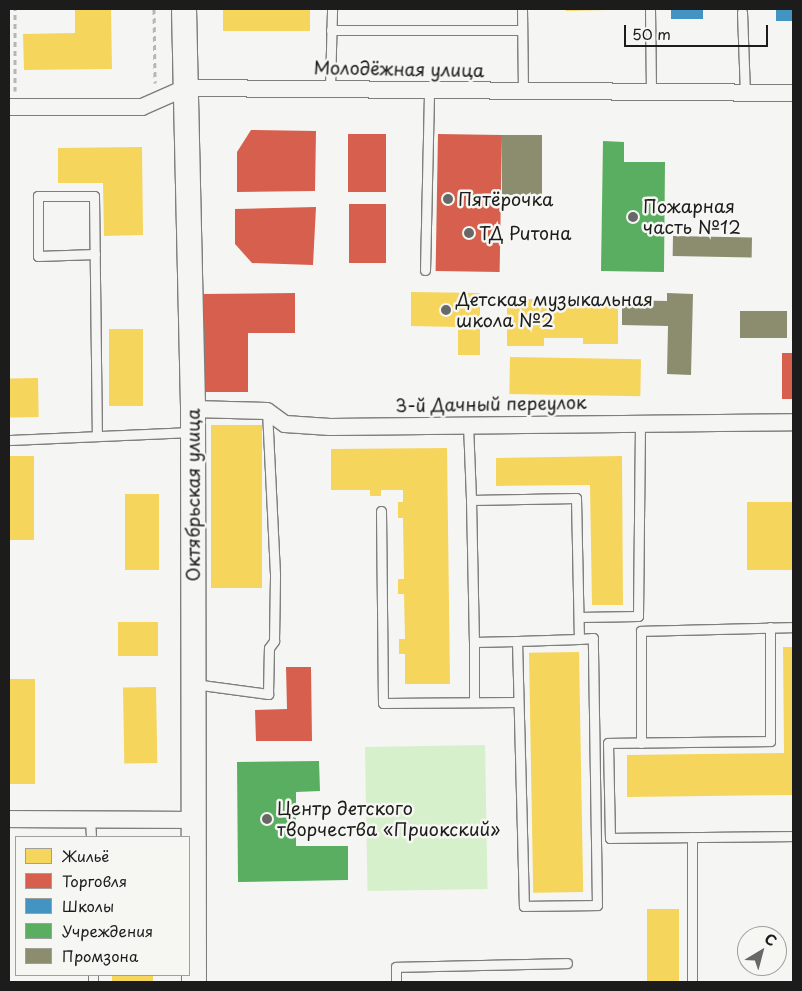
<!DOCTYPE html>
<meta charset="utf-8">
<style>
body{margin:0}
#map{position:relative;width:802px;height:991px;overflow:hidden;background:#f5f5f3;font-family:"Playpen Sans",sans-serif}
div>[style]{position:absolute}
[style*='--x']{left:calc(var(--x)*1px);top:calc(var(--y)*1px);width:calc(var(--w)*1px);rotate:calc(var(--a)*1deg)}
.green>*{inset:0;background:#d6f0cb;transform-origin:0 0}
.homes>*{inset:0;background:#f6d55c;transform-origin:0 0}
.shops>*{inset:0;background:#d6604d;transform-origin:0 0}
.schools>*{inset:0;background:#4393c3;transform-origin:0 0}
.public>*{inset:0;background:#5aae61}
.industry>*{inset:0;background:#8c8c6e;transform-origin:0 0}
.path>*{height:3px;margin-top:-1.5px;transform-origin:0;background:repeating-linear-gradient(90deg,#b6b6b5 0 5px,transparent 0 9px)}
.roads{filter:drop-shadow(1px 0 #7e7e7d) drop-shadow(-1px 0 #7e7e7d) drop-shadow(0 1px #7e7e7d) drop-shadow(0 -1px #7e7e7d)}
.lane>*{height:9px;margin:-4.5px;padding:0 4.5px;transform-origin:4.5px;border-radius:4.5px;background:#f5f5f3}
.street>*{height:16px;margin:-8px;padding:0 8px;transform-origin:8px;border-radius:8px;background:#f5f5f3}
.secondary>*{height:24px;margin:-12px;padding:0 12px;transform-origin:12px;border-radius:12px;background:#f5f5f3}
.dots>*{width:14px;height:14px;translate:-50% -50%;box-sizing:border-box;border:2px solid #f6f6f2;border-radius:50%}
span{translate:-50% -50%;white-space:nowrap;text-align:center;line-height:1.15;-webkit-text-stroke:5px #f6f6f2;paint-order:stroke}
.street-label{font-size:18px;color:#1c1c1c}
.poi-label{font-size:18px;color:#1c1c1c}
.left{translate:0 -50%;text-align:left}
.frame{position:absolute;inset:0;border:10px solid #1c1c1c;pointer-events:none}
.legend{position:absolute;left:15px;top:836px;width:175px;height:140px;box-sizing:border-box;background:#f6f6f2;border:1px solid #9f9f9c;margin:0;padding:6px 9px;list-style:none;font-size:15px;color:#1c1c1c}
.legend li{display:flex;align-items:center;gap:10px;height:25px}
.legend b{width:25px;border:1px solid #9f9f9c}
.north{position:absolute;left:737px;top:926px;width:50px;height:50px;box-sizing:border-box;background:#f6f6f2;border:1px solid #9f9f9c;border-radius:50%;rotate:37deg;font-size:14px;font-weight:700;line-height:20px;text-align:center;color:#1c1c1c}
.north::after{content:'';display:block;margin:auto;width:18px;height:22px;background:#686867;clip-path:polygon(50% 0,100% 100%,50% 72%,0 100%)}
.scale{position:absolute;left:624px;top:25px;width:144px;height:22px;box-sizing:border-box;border:2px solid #1c1c1c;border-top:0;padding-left:6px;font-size:15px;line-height:18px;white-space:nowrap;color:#1c1c1c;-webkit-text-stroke:4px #f6f6f2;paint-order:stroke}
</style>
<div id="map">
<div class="green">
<i style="left:485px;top:745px;width:144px;height:120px;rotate:89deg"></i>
</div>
<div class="homes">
<i style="clip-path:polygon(75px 9px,111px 9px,112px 69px,24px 70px,23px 34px,75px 33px)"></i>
<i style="left:223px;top:9px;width:87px;height:22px"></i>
<i style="clip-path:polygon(566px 9px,607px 9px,607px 10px,566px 11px)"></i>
<i style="clip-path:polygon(142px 147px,143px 235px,104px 236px,103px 183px,58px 183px,58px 148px)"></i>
<i style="clip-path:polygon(411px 292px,480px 293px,480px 355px,458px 355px,458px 327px,411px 326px)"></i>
<i style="clip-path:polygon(507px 299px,618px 299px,618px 344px,583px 344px,583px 338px,544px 338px,544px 346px,507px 346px)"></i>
<i style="left:109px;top:329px;width:34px;height:77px"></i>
<i style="left:510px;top:357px;width:131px;height:37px;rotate:1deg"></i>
<i style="left:38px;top:378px;width:39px;height:29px;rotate:89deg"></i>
<i style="left:211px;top:425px;width:51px;height:163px"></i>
<i style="clip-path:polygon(447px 448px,450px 684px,405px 684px,405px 654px,399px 654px,399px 639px,405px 639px,404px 594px,398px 594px,398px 579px,404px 579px,403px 518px,398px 518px,398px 502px,403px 502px,403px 490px,381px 490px,381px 496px,370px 496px,370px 490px,331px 490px,331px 449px)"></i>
<i style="left:9px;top:456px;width:25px;height:84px"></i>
<i style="clip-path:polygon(622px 456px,623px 605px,592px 605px,590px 485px,496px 486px,496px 458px)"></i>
<i style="left:125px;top:494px;width:34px;height:76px"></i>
<i style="left:747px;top:502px;width:46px;height:68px"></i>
<i style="left:118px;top:622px;width:40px;height:34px"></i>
<i style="clip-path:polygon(783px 647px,793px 647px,793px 795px,627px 797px,627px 755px,784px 753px)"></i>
<i style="left:579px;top:652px;width:240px;height:50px;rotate:89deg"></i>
<i style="left:9px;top:679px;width:26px;height:105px"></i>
<i style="left:156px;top:687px;width:76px;height:33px;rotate:89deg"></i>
<i style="left:647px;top:909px;width:32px;height:73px"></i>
<i style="left:112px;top:975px;width:41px;height:7px"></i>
</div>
<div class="shops">
<i style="clip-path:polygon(251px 130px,316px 131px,315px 191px,237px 192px,237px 152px)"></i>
<i style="left:386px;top:134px;width:58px;height:38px;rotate:90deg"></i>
<i style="left:438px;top:134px;width:64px;height:137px;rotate:1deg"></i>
<i style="left:386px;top:204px;width:59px;height:37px;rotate:90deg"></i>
<i style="clip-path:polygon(316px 207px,313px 265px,252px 263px,235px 244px,235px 209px)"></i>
<i style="clip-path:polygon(295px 293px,295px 333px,248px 333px,248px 392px,204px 392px,203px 294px)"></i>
<i style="left:782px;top:353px;width:11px;height:46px"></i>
<i style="clip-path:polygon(286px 667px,311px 667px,312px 741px,256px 741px,255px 710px,287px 709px)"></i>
</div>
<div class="schools">
<i style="left:671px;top:9px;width:32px;height:10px"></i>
<i style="left:776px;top:9px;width:17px;height:12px"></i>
</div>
<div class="public">
<i style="clip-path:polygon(603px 141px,624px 142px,624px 162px,665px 162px,664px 272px,601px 271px)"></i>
<i style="clip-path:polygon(319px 761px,320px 791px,296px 792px,296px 846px,348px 846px,348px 880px,238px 882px,237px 762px)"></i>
</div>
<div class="industry">
<i style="left:502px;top:135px;width:40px;height:60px"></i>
<i style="left:673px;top:236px;width:79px;height:20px;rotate:1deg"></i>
<i style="clip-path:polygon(667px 293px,693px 294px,691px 375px,667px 374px,668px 326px,622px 325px,622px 300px,667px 301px)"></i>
<i style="left:787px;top:311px;width:27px;height:47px;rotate:90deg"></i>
</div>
<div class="path">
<i style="--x:154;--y:9;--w:74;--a:89.2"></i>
<i style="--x:15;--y:91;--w:82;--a:-90"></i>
</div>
<div class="roads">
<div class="lane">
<i style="--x:522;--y:9;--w:81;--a:89.3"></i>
<i style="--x:650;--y:9;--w:83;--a:89.3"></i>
<i style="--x:742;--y:12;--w:81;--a:87.9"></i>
<i style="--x:331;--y:30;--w:191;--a:0"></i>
<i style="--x:330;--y:88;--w:79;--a:-88.5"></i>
<i style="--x:95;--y:254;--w:57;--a:178"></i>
<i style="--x:38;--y:256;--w:60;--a:-90"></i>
<i style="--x:38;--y:196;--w:56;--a:0"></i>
<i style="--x:94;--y:196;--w:240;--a:89.3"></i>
<i style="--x:425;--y:270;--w:181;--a:-88.7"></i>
<i style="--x:468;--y:424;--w:76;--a:87.7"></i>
<i style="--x:471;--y:500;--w:105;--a:-1.1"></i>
<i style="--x:576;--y:498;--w:141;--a:88.8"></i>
<i style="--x:579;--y:639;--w:62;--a:178.2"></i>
<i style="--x:517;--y:641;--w:265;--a:88.5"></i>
<i style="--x:524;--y:906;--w:73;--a:-0.8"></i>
<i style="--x:597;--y:905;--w:267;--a:-90.9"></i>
<i style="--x:593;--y:638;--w:14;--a:176"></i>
<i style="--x:9;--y:440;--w:184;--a:-2.5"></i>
<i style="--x:471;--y:500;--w:142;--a:88.8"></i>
<i style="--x:474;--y:642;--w:43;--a:-1.3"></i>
<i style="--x:381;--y:511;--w:192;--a:89.4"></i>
<i style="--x:383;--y:703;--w:135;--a:-0.4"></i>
<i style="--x:579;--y:617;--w:59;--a:-1"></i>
<i style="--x:638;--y:616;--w:193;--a:-89.4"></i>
<i style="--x:770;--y:627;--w:114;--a:90"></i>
<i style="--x:770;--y:741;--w:162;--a:179.3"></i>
<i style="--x:608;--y:743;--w:95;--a:88.8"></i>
<i style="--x:610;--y:838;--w:183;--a:-0.6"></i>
<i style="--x:194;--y:684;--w:75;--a:7.7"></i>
<i style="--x:268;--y:694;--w:46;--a:-88.8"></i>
<i style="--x:269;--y:648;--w:9;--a:-54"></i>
<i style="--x:274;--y:641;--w:67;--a:-89.1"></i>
<i style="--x:275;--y:574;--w:163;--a:-92.8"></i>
<i style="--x:474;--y:701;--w:59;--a:-90"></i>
<i style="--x:641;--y:743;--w:112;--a:-90"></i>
<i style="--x:641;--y:631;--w:152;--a:-1.5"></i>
<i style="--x:90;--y:818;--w:19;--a:87"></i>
<i style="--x:93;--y:975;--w:7;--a:90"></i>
<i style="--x:396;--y:982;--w:15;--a:-90"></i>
<i style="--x:396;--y:967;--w:171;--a:-1.3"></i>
<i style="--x:692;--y:982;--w:145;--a:-90"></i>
</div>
<div class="street">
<i style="--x:9;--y:107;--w:133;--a:0"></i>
<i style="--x:142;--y:107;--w:47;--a:-23.8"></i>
<i style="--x:185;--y:88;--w:608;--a:0.47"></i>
<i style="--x:193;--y:409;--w:74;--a:1.5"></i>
<i style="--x:267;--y:411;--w:22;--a:36"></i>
<i style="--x:285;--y:424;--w:45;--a:3.8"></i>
<i style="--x:330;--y:427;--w:463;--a:-0.6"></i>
<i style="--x:9;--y:819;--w:183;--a:0.3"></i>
</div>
<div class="secondary">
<i style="--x:184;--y:9;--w:400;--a:88.7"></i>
<i style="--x:193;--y:409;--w:573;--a:89.9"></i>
</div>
</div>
<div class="dots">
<i style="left:448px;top:199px;background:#686867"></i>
<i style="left:633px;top:217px;background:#686867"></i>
<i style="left:469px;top:233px;background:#686867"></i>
<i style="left:446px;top:310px;background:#686867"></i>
<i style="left:267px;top:819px;background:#686867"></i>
</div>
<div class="street-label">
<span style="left:399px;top:69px;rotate:1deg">Молодёжная улица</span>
<span style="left:491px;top:404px;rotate:-1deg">3-й Дачный переулок</span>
<span style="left:193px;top:495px;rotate:-90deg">Октябрьская улица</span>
</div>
<div class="poi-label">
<span class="left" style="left:458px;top:199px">Пятёрочка</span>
<span class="left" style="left:643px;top:217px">Пожарная<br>часть №12</span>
<span class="left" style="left:479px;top:233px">ТД Ритона</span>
<span class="left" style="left:456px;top:310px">Детская музыкальная<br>школа №2</span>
<span class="left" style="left:277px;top:819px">Центр детского<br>творчества «Приокский»</span>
</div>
<div class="frame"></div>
<ul class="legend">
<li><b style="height:14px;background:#f6d55c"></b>Жильё</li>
<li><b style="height:14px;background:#d6604d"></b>Торговля</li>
<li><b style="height:14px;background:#4393c3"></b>Школы</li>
<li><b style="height:14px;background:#5aae61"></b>Учреждения</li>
<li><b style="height:14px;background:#8c8c6e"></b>Промзона</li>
</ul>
<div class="north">С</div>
<div class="scale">50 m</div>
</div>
